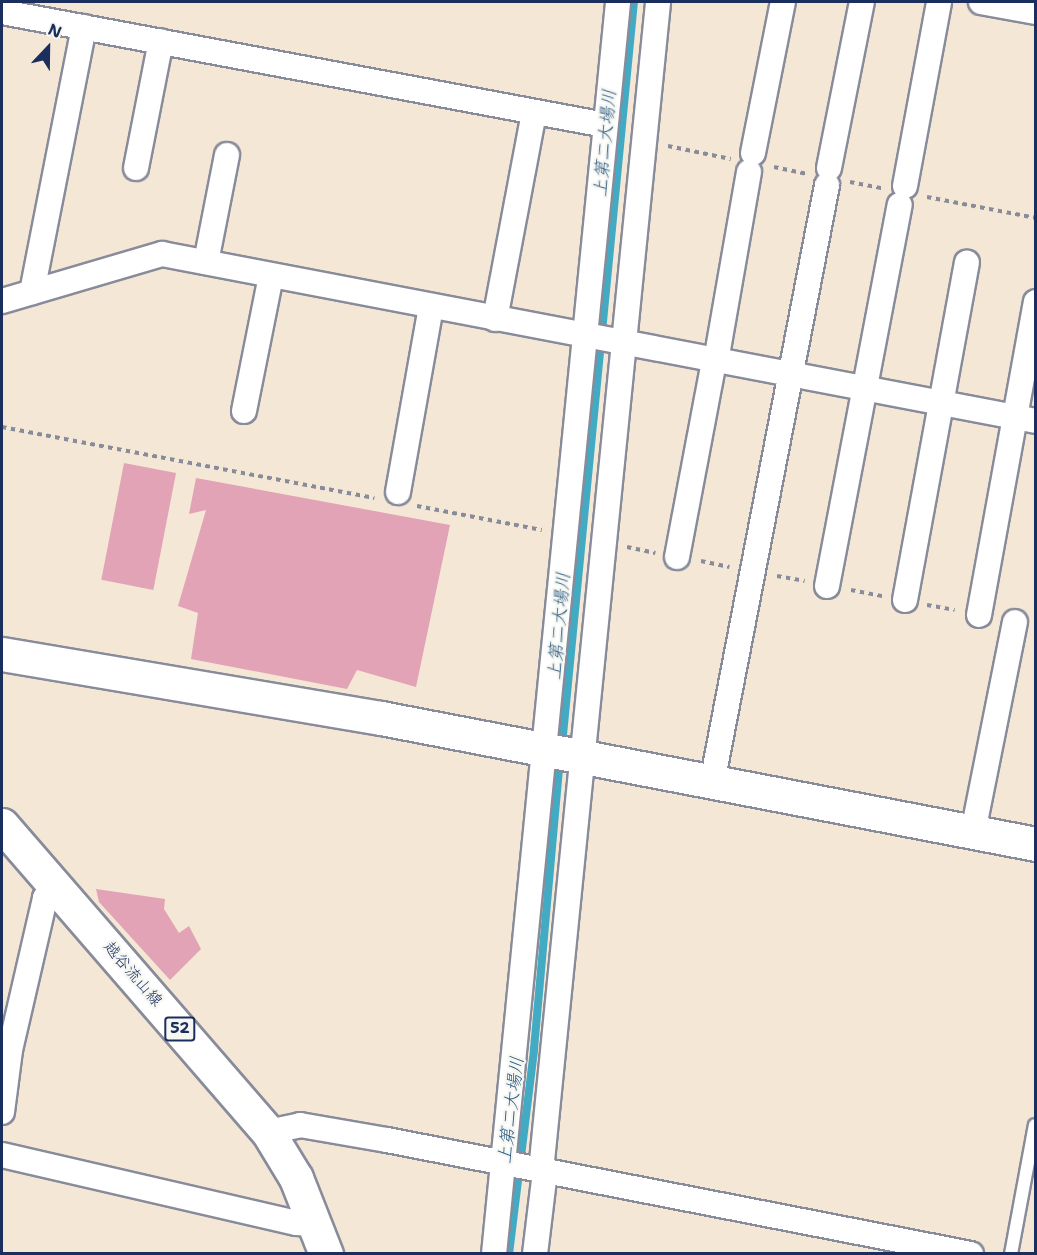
<!DOCTYPE html>
<meta charset="utf-8">
<style>
body{margin:0}
#map{position:relative;width:1037px;height:1255px;overflow:hidden;background:#f4e7d5;font-family:"Shantell Sans","Klee One",sans-serif}
div>[style]{position:absolute}
[style*='--x']{left:calc(var(--x)*1px);top:calc(var(--y)*1px);width:calc(var(--w)*1px);rotate:calc(var(--a)*1deg)}
.stream>*{height:8px;margin:-4px;padding:0 4px;transform-origin:4px;border-radius:4px;background:#43aac3}
.building>*{inset:0;background:#e3a3b6;transform-origin:0 0}
.path>*{height:4px;margin-top:-2px;transform-origin:0;background:repeating-linear-gradient(90deg,#888b9a 0 4.5px,transparent 0 9px)}
.roads{filter:drop-shadow(2px 0 #888b9a) drop-shadow(-2px 0 #888b9a) drop-shadow(0 2px #888b9a) drop-shadow(0 -2px #888b9a)}
.lane>*{height:12px;margin:-6px;padding:0 6px;transform-origin:6px;border-radius:6px;background:#fff}
.street>*{height:24px;margin:-12px;padding:0 12px;transform-origin:12px;border-radius:12px;background:#fff}
.secondary>*{height:33px;margin:-16.5px;padding:0 16.5px;transform-origin:16.5px;border-radius:16.5px;background:#fff}
.primary>*{height:33px;margin:-16.5px;padding:0 16.5px;transform-origin:16.5px;border-radius:16.5px;background:#fff}
span{translate:-50% -50%;white-space:nowrap;text-align:center;line-height:1.15;-webkit-text-stroke:4.5px #f6f6f2;paint-order:stroke}
.shield-label span{padding:2px 4px;background:#f6f6f2;border:2px solid;border-radius:4px;-webkit-text-stroke-width:0}
.shield-label{font-size:15px;color:#1b2f5e;font-weight:700}
.street-label{font-size:16px;color:#1b2f5e}
.water-label{font-size:18px;color:#295a81;font-style:italic}
.frame{position:absolute;inset:0;border:3px solid #1b2f5e;pointer-events:none}
.north{position:absolute;left:18px;top:18px;width:60px;height:60px;-webkit-text-stroke:4px #f6f6f2;paint-order:stroke;rotate:22deg;font-size:16px;font-weight:700;line-height:24px;text-align:center;color:#1b2f5e}
.north::after{content:'';display:block;margin:auto;width:21px;height:27px;background:#1b2f5e;clip-path:polygon(50% 0,100% 100%,50% 72%,0 100%)}
</style>
<div id="map">
<div class="stream">
<i style="--x:562;--y:745;--w:746;--a:-84.47"></i>
<i style="--x:509;--y:1254;--w:207;--a:-83"></i>
<i style="--x:534;--y:1049;--w:290;--a:-84.9"></i>
</div>
<div class="building">
<i style="left:124px;top:463px;width:53px;height:119px;rotate:11deg"></i>
<i style="clip-path:polygon(196px 478px,450px 525px,416px 687px,357px 670px,347px 689px,191px 659px,198px 613px,178px 606px,206px 510px,189px 514px)"></i>
<i style="clip-path:polygon(96px 889px,165px 899px,164px 909px,179px 933px,189px 926px,201px 949px,170px 980px,99px 902px)"></i>
</div>
<div class="path">
<i style="--x:668;--y:146;--w:64;--a:11.7"></i>
<i style="--x:774;--y:167;--w:34;--a:12"></i>
<i style="--x:850;--y:182;--w:32;--a:11"></i>
<i style="--x:927;--y:197;--w:111;--a:10.9"></i>
<i style="--x:2;--y:427;--w:379;--a:10.8"></i>
<i style="--x:417;--y:506;--w:127;--a:10.9"></i>
<i style="--x:627;--y:547;--w:29;--a:12"></i>
<i style="--x:701;--y:561;--w:29;--a:12"></i>
<i style="--x:777;--y:576;--w:28;--a:10"></i>
<i style="--x:851;--y:590;--w:32;--a:11"></i>
<i style="--x:927;--y:605;--w:28;--a:10"></i>
</div>
<div class="roads">
<div class="lane">
<i style="--x:1011;--y:1254;--w:131;--a:-79.5"></i>
</div>
<div class="street">
<i style="--x:981;--y:2;--w:56;--a:10.3"></i>
<i style="--x:2;--y:12;--w:613;--a:10.61"></i>
<i style="--x:753;--y:153;--w:154;--a:-78.8"></i>
<i style="--x:136;--y:168;--w:129;--a:-78.9"></i>
<i style="--x:829;--y:168;--w:169;--a:-78.8"></i>
<i style="--x:905;--y:186;--w:187;--a:-79.5"></i>
<i style="--x:206;--y:262;--w:109;--a:-78.9"></i>
<i style="--x:32;--y:292;--w:270;--a:-78.9"></i>
<i style="--x:2;--y:301;--w:167;--a:-16.4"></i>
<i style="--x:162;--y:254;--w:890;--a:10.82"></i>
<i style="--x:495;--y:319;--w:210;--a:-79.3"></i>
<i style="--x:716;--y:361;--w:192;--a:-80.1"></i>
<i style="--x:244;--y:411;--w:138;--a:-78.7"></i>
<i style="--x:398;--y:492;--w:188;--a:-79.9"></i>
<i style="--x:677;--y:557;--w:199;--a:-79.3"></i>
<i style="--x:827;--y:586;--w:388;--a:-79.2"></i>
<i style="--x:905;--y:600;--w:343;--a:-79.6"></i>
<i style="--x:979;--y:615;--w:318;--a:-79.7"></i>
<i style="--x:712;--y:783;--w:609;--a:-79.11"></i>
<i style="--x:973;--y:832;--w:214;--a:-78.7"></i>
<i style="--x:2;--y:1112;--w:63;--a:-82.6"></i>
<i style="--x:10;--y:1050;--w:156;--a:-77"></i>
<i style="--x:45;--y:898;--w:16;--a:-40"></i>
<i style="--x:268;--y:1132;--w:33;--a:-12"></i>
<i style="--x:300;--y:1125;--w:88;--a:9.8"></i>
<i style="--x:387;--y:1140;--w:595;--a:11.05"></i>
<i style="--x:2;--y:1155;--w:302;--a:13"></i>
<i style="--x:296;--y:1223;--w:19;--a:3"></i>
<i style="--x:541;--y:1171;--w:1175;--a:-84.28"></i>
<i style="--x:494;--y:1254;--w:1258;--a:-84.34"></i>
<i style="--x:535;--y:1254;--w:84;--a:-83.1"></i>
</div>
<div class="secondary">
<i style="--x:2;--y:654;--w:384;--a:9.6"></i>
<i style="--x:381;--y:718;--w:667;--a:10.89"></i>
</div>
<div class="primary">
<i style="--x:2;--y:825;--w:406;--a:49.1"></i>
<i style="--x:268;--y:1132;--w:54;--a:58.7"></i>
<i style="--x:296;--y:1178;--w:82;--a:68.5"></i>
</div>
</div>
<div class="shield-label">
<span style="left:180px;top:1029px">52</span>
</div>
<div class="street-label">
<span style="left:133px;top:974px;rotate:49deg">越谷流山線</span>
</div>
<div class="water-label">
<span style="left:605px;top:143px;rotate:-85deg">上第二大場川</span>
<span style="left:559px;top:626px;rotate:-85deg">上第二大場川</span>
<span style="left:511px;top:1110px;rotate:-83deg">上第二大場川</span>
</div>
<div class="frame"></div>
<div class="north">N</div>
</div>
